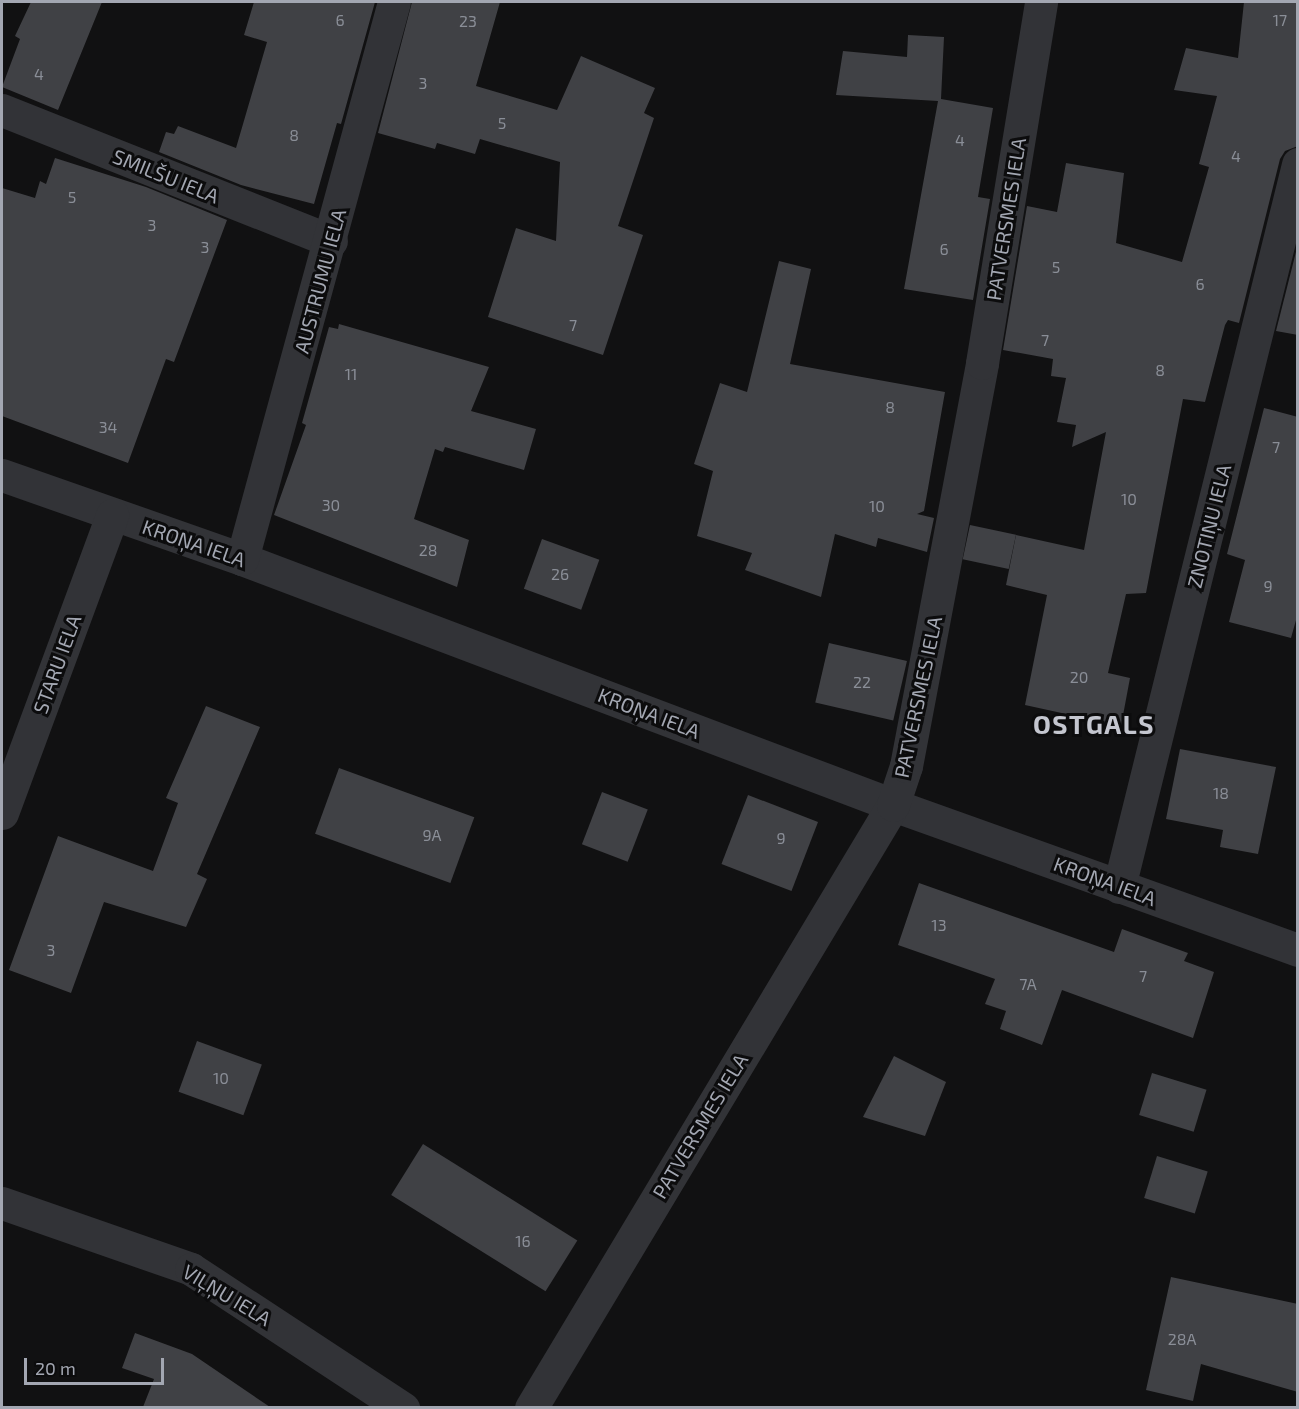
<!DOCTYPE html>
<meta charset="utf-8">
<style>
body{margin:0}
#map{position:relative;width:1299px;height:1409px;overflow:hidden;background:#111112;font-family:"Exo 2",sans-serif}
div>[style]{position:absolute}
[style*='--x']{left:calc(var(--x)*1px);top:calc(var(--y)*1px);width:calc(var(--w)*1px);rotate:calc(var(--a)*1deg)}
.building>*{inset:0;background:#404145;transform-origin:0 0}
.minor>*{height:33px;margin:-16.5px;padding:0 16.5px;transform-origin:16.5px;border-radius:16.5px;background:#323337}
span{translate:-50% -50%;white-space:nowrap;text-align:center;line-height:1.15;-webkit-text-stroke:6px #0c0c0d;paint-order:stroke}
.number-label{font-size:16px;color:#8a8e97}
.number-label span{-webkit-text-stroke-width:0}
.street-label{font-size:20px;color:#a3a7b2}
.district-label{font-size:26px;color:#c4c6cf;font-weight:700;letter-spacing:1.5px}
.frame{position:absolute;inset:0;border:3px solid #a3a7b2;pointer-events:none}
.scale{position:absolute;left:24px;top:1358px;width:140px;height:27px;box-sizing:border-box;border:3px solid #a3a7b2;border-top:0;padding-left:8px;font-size:18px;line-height:21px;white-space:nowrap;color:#a3a7b2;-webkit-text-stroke:4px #0c0c0d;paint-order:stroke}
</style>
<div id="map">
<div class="building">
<i style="clip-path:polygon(31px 2px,102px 2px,58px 110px,2px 87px,20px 39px,15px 36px)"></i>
<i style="clip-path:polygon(254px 2px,375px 2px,341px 124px,337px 123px,314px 204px,241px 185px,159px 152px,166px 132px,174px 134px,178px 126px,236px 148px,267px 42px,244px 35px)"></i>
<i style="clip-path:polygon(412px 2px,500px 2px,476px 86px,557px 110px,581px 56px,655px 88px,644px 113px,654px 118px,618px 226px,643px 235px,603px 355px,488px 317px,516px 228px,556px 241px,560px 162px,480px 139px,475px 154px,437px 143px,435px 149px,378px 133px)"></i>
<i style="clip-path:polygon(1244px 2px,1298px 2px,1298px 146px,1285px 151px,1280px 159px,1239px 323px,1228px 320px,1225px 325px,1205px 402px,1183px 399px,1146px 593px,1126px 594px,1108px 673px,1130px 678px,1121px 726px,1025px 705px,1047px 595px,1006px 585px,1016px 535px,1084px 550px,1106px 432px,1072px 447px,1076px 425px,1057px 422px,1066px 378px,1051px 376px,1053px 359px,1003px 350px,1027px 206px,1057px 212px,1066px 163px,1124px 173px,1116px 243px,1182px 262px,1209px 167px,1199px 164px,1217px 96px,1174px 90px,1186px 48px,1238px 58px)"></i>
<i style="clip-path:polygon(908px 35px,944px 37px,941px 99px,993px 108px,978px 197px,990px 199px,973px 300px,904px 289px,938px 101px,836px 95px,843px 51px,907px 57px)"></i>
<i style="clip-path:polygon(55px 158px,146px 187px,227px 220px,174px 362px,166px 359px,128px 463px,2px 416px,2px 188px,35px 198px,40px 181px,46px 184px)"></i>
<i style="clip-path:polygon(1298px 244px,1298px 335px,1276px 331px)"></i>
<i style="clip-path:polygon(779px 261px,811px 269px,790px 364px,945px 392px,924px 511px,917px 514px,934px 518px,927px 552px,878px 538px,876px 547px,835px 534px,821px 597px,745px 570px,752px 553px,697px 536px,713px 471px,694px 464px,720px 383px,747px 392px)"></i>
<i style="clip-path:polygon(339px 324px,489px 367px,471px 411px,536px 429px,524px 470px,445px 447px,443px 452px,435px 449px,414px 519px,469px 540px,457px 587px,274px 515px,306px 425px,302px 423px,329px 327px,338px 329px)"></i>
<i style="clip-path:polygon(1264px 408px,1298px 417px,1298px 613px,1291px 638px,1229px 622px,1245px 560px,1227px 554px)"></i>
<i style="left:970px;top:525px;width:47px;height:35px;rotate:12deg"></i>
<i style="left:542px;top:539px;width:61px;height:53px;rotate:20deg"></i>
<i style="left:829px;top:643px;width:80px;height:61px;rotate:13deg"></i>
<i style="clip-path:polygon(206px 706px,260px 727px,197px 874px,207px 879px,186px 927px,104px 902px,71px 993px,9px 970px,58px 836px,153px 871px,178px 803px,166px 798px)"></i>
<i style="clip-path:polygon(1180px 749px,1276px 767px,1258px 854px,1220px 847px,1223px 830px,1166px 819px)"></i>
<i style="left:339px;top:768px;width:144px;height:70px;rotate:20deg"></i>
<i style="left:602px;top:792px;width:49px;height:56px;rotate:21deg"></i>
<i style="left:748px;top:795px;width:75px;height:74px;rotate:21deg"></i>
<i style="clip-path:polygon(919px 883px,1114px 952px,1122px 929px,1188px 953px,1184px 961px,1214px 972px,1193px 1038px,1062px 990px,1042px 1045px,1000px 1029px,1006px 1011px,985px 1004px,995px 979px,898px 945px)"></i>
<i style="left:197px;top:1041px;width:69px;height:54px;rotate:20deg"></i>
<i style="clip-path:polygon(894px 1056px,946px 1082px,925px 1136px,863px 1117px)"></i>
<i style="left:1152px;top:1073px;width:57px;height:44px;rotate:17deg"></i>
<i style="left:423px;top:1144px;width:182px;height:60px;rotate:32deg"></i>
<i style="left:1157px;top:1156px;width:53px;height:44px;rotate:17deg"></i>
<i style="clip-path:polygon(1171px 1277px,1298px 1304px,1298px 1392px,1201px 1364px,1193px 1401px,1146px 1390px)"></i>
<i style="clip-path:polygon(135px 1333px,192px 1354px,270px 1407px,143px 1407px,154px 1379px,122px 1368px)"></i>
</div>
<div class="minor">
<i style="--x:2;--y:110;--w:354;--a:21.7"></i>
<i style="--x:2;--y:475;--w:254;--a:19.3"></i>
<i style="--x:242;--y:559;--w:696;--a:20.7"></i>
<i style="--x:893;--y:805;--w:430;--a:19.7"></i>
<i style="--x:242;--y:559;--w:577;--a:-74.74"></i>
<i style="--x:2;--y:813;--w:318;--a:-69.7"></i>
<i style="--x:1119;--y:887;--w:745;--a:-76.09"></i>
<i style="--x:2;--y:1203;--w:200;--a:19.2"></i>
<i style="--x:191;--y:1269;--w:254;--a:33.3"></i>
<i style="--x:531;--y:1408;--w:703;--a:-59.02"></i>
<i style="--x:893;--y:805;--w:41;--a:-71.6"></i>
<i style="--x:906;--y:766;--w:410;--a:-79.3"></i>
<i style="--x:982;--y:363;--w:366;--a:-80.7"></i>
</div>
<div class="number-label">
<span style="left:340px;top:20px">6</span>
<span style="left:1280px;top:20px">17</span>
<span style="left:468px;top:21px">23</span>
<span style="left:39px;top:74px">4</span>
<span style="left:423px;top:83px">3</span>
<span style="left:502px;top:123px">5</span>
<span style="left:294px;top:135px">8</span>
<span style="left:960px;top:140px">4</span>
<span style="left:1236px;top:156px">4</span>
<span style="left:72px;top:197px">5</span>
<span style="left:152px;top:225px">3</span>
<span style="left:205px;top:247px">3</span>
<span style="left:944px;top:249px">6</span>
<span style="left:1056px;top:267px">5</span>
<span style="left:1200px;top:284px">6</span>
<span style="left:573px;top:325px">7</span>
<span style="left:1045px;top:340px">7</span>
<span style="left:1160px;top:370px">8</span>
<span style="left:351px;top:374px">11</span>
<span style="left:890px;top:407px">8</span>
<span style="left:108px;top:427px">34</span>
<span style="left:1276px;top:447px">7</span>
<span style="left:1129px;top:499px">10</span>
<span style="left:331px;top:505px">30</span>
<span style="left:877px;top:506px">10</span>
<span style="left:428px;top:550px">28</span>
<span style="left:560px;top:574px">26</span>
<span style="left:1268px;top:586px">9</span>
<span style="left:1079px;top:677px">20</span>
<span style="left:862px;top:682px">22</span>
<span style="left:1221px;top:793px">18</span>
<span style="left:432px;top:835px">9A</span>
<span style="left:781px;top:838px">9</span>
<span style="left:939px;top:925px">13</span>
<span style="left:51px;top:950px">3</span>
<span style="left:1143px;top:976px">7</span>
<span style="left:1028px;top:984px">7A</span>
<span style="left:221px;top:1078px">10</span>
<span style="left:523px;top:1241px">16</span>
<span style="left:1182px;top:1339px">28A</span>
</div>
<div class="street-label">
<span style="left:166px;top:176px;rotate:22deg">SMILŠU IELA</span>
<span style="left:1006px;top:219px;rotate:-81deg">PATVERSMES IELA</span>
<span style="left:320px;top:281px;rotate:-75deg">AUSTRUMU IELA</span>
<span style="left:1209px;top:526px;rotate:-76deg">ZNOTIŅU IELA</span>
<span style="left:194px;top:543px;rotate:19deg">KROŅA IELA</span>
<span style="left:57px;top:664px;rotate:-70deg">STARU IELA</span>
<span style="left:918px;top:697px;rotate:-78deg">PATVERSMES IELA</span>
<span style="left:649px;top:713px;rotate:21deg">KROŅA IELA</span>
<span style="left:1105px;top:881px;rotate:20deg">KROŅA IELA</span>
<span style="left:700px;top:1126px;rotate:-59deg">PATVERSMES IELA</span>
<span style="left:227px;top:1295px;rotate:31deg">VIĻŅU IELA</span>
</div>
<div class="district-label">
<span style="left:1094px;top:724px">OSTGALS</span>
</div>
<div class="frame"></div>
<div class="scale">20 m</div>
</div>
